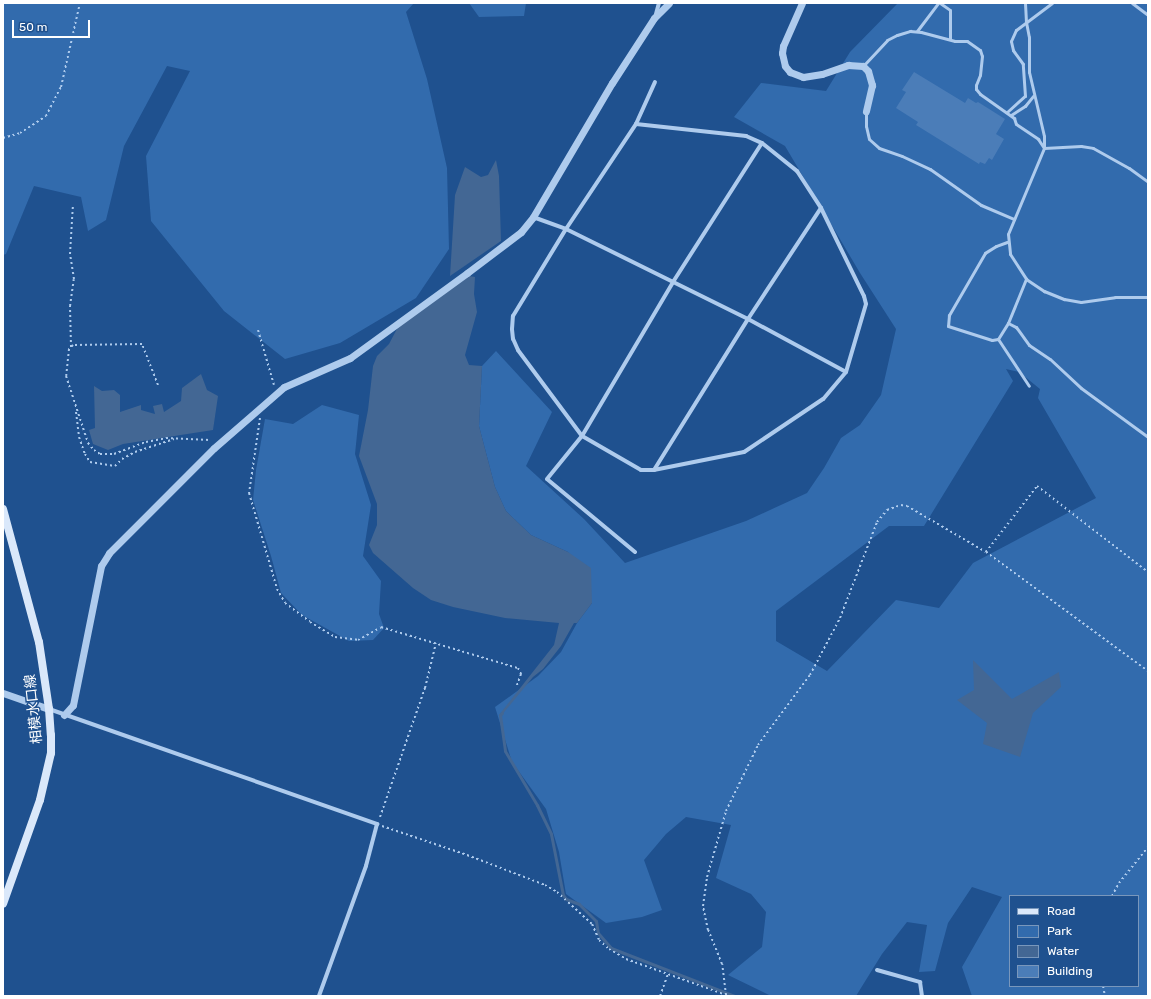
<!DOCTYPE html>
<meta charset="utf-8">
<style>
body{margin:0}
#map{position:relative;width:1151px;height:999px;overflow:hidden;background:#1f518f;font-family:Rubik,"Noto Sans JP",sans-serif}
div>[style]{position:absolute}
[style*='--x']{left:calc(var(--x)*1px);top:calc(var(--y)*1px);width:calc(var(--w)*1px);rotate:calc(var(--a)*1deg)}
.green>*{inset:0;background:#326bad}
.water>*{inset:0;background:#436794}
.stream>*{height:3px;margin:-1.5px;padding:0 1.5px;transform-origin:1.5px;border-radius:1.5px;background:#436794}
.building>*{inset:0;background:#4b7db8}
.path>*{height:2px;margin-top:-1px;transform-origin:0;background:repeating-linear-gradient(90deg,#aecbed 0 2px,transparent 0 5px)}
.service>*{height:3px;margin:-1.5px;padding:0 1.5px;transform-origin:1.5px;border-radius:1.5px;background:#aecbed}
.minor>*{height:4px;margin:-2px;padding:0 2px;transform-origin:2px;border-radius:2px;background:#aecbed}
.tertiary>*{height:7px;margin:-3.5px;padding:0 3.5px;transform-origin:3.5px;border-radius:3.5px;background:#aecbed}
.secondary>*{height:8px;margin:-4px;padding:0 4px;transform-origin:4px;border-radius:4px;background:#dae8fa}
span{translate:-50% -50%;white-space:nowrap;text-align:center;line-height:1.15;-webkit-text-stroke:3px #1f518f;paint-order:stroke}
.street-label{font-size:14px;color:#fff}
.frame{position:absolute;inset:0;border:4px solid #fff;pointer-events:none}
.legend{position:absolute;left:1009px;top:895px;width:130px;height:92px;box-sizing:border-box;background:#1f518f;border:1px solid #7997bc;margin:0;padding:5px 7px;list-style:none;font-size:12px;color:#fff}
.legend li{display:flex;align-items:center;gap:8px;height:20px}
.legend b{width:20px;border:1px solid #7997bc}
.scale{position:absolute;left:12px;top:20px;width:78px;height:18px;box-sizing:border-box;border:2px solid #fff;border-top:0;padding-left:5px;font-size:12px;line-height:14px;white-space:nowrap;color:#fff;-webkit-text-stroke:3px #1f518f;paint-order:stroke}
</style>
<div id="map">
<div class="green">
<i style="clip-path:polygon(3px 3px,414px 3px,406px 12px,427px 79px,447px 168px,449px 249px,416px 298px,340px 343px,285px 359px,224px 311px,151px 221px,146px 156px,190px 71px,167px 66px,124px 146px,106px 220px,88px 231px,81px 197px,34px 186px,6px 254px,3px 255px)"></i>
<i style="clip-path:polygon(469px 3px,526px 3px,524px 16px,479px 17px)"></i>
<i style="clip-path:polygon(evenodd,898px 3px,1148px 3px,1148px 996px,972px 996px,962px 967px,1002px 897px,972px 887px,948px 923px,935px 971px,919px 972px,927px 925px,907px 922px,882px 954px,856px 996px,771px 996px,728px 975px,762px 947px,766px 912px,751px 894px,716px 878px,731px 825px,686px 817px,666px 834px,644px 860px,662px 910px,642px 917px,606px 923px,566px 894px,559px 852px,546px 809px,512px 762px,495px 707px,538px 676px,561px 652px,577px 623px,592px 603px,568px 552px,531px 535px,506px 511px,495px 487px,479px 426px,482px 366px,496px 351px,552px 412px,526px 466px,584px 519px,625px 563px,746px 521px,807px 493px,824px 468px,841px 438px,860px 425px,881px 395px,896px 329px,860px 273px,785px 146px,734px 117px,761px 83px,826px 91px,850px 52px,898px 3px,1006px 369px,1019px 372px,1040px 389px,1038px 398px,1096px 498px,973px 563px,939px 608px,896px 600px,827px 671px,776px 641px,776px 611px,889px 526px,924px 526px,1013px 381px,1006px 369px,898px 3px,1010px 896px,1138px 896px,1138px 986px,1010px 986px,1010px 896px)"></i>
<i style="clip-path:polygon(322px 405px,359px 415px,355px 454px,371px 505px,363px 556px,381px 581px,379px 614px,384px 628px,373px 640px,349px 641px,302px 615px,281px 593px,271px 556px,253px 500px,256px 470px,265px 419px,293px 424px)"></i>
</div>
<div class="water">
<i style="clip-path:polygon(496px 160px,499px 176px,501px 241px,450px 276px,455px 195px,465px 167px,481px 177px,488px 175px)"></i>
<i style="clip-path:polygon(469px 276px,475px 277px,474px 294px,477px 312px,465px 355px,469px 365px,482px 366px,479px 426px,495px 487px,506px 511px,531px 535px,568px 552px,591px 568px,592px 603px,577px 623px,574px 623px,561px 646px,543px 669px,533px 677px,501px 716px,499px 715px,554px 645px,559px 623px,505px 618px,453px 607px,431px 600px,413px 588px,373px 553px,369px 545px,377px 525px,377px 504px,359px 456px,368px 410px,373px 366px,377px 356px,389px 344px,399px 325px)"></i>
<i style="clip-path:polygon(201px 374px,207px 390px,218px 396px,213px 430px,123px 444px,108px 450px,93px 444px,89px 430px,95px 428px,94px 386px,102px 391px,114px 390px,120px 395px,120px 412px,141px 405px,141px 410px,155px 414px,153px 406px,162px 404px,164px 412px,181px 401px,182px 388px)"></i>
<i style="clip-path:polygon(973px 660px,1012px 699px,1059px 672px,1061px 687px,1033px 713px,1020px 757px,983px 744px,987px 723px,957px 700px,974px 690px)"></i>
</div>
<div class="stream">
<i style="--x:502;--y:713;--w:3;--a:135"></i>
<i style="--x:500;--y:715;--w:36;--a:82"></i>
<i style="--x:505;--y:751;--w:63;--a:59.3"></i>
<i style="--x:537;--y:805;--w:32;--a:64"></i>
<i style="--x:551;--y:834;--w:62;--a:78.9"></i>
<i style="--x:563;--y:895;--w:5;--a:53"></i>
<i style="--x:566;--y:899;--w:14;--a:21"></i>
<i style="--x:579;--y:904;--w:24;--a:45"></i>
<i style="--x:596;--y:921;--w:12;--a:81"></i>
<i style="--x:598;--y:933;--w:20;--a:49"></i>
<i style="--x:611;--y:948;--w:133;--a:21.2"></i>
</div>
<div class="building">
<i style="clip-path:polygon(914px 72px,965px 103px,968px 98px,976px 103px,978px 102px,1005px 119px,996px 134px,1004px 139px,992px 160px,989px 158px,985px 164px,980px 162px,979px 164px,916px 125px,918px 122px,896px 108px,906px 92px,902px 90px)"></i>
</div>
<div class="path">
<i style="--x:3;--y:138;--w:18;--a:-16"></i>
<i style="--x:20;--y:133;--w:31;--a:-33"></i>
<i style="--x:46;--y:116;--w:33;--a:-63"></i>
<i style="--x:61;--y:87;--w:86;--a:-77.3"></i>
<i style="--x:258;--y:330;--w:57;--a:73.8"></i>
<i style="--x:71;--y:347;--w:41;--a:-91.4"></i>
<i style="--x:70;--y:306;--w:27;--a:-82"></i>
<i style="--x:74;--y:279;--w:25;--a:-99"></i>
<i style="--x:70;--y:254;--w:50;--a:-86.6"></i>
<i style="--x:158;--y:385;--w:44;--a:-111.3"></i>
<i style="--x:142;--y:344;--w:69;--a:179.2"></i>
<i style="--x:73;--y:345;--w:6;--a:135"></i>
<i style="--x:69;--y:349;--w:27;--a:96"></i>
<i style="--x:66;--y:376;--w:71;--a:71.8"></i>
<i style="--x:88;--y:443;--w:9;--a:49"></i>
<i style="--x:94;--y:450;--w:7;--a:34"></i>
<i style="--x:100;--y:454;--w:14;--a:0"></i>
<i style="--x:114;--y:454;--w:34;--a:-21"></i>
<i style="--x:146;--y:442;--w:20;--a:-11"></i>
<i style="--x:166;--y:438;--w:44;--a:2.6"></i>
<i style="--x:76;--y:412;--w:25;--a:83"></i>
<i style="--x:79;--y:437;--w:18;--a:71"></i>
<i style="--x:85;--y:454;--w:9;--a:58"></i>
<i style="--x:90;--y:462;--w:25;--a:9"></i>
<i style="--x:115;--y:466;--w:10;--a:-45"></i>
<i style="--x:122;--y:459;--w:15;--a:-28"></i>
<i style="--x:135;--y:452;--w:41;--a:-18.4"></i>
<i style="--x:260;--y:418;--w:76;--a:98.3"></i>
<i style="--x:249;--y:493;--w:100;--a:73.7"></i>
<i style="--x:277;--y:589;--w:16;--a:60"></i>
<i style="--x:285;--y:603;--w:31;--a:37"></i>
<i style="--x:310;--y:622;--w:29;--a:31"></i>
<i style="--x:335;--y:637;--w:23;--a:7"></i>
<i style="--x:358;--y:640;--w:26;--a:-29"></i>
<i style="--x:381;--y:627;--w:143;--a:16.7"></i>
<i style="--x:518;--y:668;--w:7;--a:63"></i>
<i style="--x:521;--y:674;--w:12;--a:110"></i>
<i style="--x:986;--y:552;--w:83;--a:-52.3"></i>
<i style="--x:1037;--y:486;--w:140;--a:37.8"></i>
<i style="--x:380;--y:817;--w:137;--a:-70.8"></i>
<i style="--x:425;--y:688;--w:46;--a:-76.3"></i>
<i style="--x:382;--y:826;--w:90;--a:18.8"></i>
<i style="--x:467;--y:855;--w:84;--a:21"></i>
<i style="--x:545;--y:885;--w:14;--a:30"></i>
<i style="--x:557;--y:892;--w:47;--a:42.4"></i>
<i style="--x:592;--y:924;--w:17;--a:66"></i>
<i style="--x:599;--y:940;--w:13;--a:42"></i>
<i style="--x:609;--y:949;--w:20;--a:30"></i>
<i style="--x:626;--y:959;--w:109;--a:19.8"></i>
<i style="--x:1112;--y:896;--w:15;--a:-62"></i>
<i style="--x:1119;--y:883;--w:46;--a:-51.1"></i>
<i style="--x:1103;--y:986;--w:10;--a:79"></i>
<i style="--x:726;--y:995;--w:31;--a:-97"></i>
<i style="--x:722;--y:964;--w:37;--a:-112"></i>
<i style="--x:708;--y:930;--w:25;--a:-102"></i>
<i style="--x:703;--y:906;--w:29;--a:-82"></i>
<i style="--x:707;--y:877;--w:69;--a:-73.9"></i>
<i style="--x:726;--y:811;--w:73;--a:-64.1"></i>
<i style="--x:758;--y:745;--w:87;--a:-53.4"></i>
<i style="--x:810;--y:675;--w:64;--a:-62.2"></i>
<i style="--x:840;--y:618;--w:103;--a:-68.9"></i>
<i style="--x:877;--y:522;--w:16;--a:-50"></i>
<i style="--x:887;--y:510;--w:15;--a:-20"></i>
<i style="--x:901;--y:505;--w:6;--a:9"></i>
<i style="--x:907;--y:506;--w:91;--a:30.2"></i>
<i style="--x:986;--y:552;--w:201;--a:36.3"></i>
<i style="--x:660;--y:996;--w:23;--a:-70"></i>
</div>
<div class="service">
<i style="--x:940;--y:3;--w:12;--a:35"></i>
<i style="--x:950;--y:10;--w:29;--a:90"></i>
<i style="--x:1025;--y:3;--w:19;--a:87"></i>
<i style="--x:1026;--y:22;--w:15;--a:79"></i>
<i style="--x:1029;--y:37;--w:35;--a:90"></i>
<i style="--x:1029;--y:72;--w:66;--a:76.8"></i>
<i style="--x:1044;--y:136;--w:12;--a:90"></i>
<i style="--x:1044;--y:148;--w:93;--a:112.7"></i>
<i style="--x:1008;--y:234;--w:20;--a:84"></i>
<i style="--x:1010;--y:254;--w:30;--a:57"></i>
<i style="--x:1026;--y:279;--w:22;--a:34"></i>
<i style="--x:1044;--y:291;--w:22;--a:22"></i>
<i style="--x:1064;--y:299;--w:17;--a:10"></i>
<i style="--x:1081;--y:302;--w:34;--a:-8"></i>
<i style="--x:1115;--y:297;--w:33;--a:0"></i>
<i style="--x:1132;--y:3;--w:20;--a:37"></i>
<i style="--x:917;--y:31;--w:35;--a:-53"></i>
<i style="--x:863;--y:66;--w:35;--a:-47"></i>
<i style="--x:887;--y:40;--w:11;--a:-27"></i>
<i style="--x:897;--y:35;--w:14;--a:-17"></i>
<i style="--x:910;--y:31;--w:11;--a:5"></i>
<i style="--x:921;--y:32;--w:35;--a:15"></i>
<i style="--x:955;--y:41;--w:12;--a:0"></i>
<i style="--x:967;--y:41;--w:16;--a:35"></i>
<i style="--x:980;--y:50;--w:6;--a:72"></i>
<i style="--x:982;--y:56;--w:19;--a:96"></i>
<i style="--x:980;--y:75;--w:11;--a:112"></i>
<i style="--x:976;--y:85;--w:4;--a:90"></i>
<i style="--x:976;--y:89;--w:6;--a:51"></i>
<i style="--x:980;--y:94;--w:42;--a:35.2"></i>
<i style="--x:1014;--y:118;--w:6;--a:72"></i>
<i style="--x:1016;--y:124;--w:27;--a:34"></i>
<i style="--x:1038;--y:139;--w:11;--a:56"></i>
<i style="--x:1044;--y:148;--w:37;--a:-3"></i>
<i style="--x:1081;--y:146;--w:12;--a:9"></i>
<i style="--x:1093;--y:148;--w:41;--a:29.1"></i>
<i style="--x:1129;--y:168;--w:24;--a:36"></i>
<i style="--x:866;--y:111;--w:15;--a:90"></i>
<i style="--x:866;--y:126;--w:13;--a:77"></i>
<i style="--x:869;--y:139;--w:13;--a:42"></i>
<i style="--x:879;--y:148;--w:24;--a:19"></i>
<i style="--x:902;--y:156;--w:31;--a:25"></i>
<i style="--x:930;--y:169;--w:62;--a:35.2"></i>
<i style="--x:981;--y:205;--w:36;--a:23"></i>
<i style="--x:1007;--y:112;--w:24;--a:-42"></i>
<i style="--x:1025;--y:96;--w:32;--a:-94"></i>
<i style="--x:1023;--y:64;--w:17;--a:-126"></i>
<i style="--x:1013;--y:50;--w:9;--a:-103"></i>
<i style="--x:1011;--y:41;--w:12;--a:-66"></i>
<i style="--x:1016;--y:30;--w:45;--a:-36.9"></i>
<i style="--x:1011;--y:115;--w:17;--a:-33"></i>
<i style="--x:1025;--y:106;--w:13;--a:-51"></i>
<i style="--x:1007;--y:242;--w:12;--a:160"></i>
<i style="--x:996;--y:246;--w:13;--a:148"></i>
<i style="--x:985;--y:253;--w:72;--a:120.1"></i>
<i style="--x:949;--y:315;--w:11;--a:95"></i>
<i style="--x:948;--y:326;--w:46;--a:17.7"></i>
<i style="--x:992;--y:340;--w:6;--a:-9"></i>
<i style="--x:998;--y:339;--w:19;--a:-58"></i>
<i style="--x:1008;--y:323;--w:9;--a:27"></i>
<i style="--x:1016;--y:327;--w:22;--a:54"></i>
<i style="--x:1029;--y:345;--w:25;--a:34"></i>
<i style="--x:1050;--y:359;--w:42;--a:43.1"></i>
<i style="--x:1081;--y:388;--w:83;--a:36.2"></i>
<i style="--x:1008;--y:323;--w:48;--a:-67.8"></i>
<i style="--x:998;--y:339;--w:56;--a:56.6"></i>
</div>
<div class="minor">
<i style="--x:656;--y:14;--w:11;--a:-75"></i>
<i style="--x:636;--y:124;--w:111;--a:6.2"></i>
<i style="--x:746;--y:136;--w:17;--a:24"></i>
<i style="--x:762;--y:143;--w:45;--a:38.7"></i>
<i style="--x:797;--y:171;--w:44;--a:57"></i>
<i style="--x:821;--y:208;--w:98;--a:64"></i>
<i style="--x:864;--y:296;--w:8;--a:76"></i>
<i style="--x:866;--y:304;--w:71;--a:106.4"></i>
<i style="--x:846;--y:372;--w:35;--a:130"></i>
<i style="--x:823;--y:399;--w:95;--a:146.1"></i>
<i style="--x:744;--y:452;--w:92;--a:168.7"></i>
<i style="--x:654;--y:470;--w:13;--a:180"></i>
<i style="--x:641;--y:470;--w:68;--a:-150"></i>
<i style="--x:582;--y:436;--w:107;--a:-126.7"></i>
<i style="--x:518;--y:350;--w:12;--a:-114"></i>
<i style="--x:513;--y:339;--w:10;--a:-96"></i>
<i style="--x:512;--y:329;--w:13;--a:-86"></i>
<i style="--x:513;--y:316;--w:102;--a:-58.7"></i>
<i style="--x:566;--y:229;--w:126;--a:-56.3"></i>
<i style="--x:636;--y:124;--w:46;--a:-65.7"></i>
<i style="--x:533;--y:217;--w:35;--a:20"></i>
<i style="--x:566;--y:229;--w:203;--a:26.3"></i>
<i style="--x:748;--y:319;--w:111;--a:28.4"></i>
<i style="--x:654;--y:470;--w:178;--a:-58.1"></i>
<i style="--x:748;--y:319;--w:133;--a:-56.7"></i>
<i style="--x:635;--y:552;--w:114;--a:-140.3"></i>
<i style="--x:547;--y:479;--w:55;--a:-50.9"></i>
<i style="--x:582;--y:436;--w:179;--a:-59.4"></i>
<i style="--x:673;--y:282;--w:165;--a:-57.4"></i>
<i style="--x:49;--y:709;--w:348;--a:19.3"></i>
<i style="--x:377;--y:824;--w:43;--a:104.7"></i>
<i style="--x:366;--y:866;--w:138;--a:109.9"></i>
<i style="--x:877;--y:970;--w:45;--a:15.6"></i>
<i style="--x:920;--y:982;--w:14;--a:82"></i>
</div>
<div class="tertiary">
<i style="--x:802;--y:3;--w:47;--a:113.8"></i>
<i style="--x:783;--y:46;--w:7;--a:98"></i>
<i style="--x:782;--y:53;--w:13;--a:77"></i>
<i style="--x:785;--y:66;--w:8;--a:50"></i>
<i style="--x:790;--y:72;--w:14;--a:21"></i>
<i style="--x:803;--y:77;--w:19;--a:-9"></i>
<i style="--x:822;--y:74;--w:28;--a:-19"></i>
<i style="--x:848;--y:65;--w:15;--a:4"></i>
<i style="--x:863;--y:66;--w:7;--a:45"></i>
<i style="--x:868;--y:71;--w:15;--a:74"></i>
<i style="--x:872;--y:85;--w:27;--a:103"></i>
<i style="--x:3;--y:693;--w:49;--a:19.2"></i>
<i style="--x:64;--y:715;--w:13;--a:-48"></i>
<i style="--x:73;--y:705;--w:142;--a:-78.6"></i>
<i style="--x:101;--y:566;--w:15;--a:-58"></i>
<i style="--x:109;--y:553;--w:148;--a:-45"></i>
<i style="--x:214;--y:448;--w:93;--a:-41.1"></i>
<i style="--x:284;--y:387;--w:72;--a:-23.7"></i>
<i style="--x:350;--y:358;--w:145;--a:-36"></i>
<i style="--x:467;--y:273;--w:68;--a:-37.2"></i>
<i style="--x:521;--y:232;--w:19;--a:-51"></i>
<i style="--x:533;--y:217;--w:156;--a:-59.5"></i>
<i style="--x:612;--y:83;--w:77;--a:-57.1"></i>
<i style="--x:654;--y:18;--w:21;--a:-45"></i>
</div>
<div class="secondary">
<i style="--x:3;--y:509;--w:138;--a:74.9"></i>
<i style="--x:39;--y:642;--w:68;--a:81.5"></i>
<i style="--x:49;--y:709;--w:26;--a:86"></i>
<i style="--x:51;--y:735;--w:18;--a:90"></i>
<i style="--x:51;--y:753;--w:48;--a:103.2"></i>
<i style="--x:40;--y:800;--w:110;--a:109.6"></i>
</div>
<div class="street-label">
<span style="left:34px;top:709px;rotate:-96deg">相模水口線</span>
</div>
<div class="frame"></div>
<ul class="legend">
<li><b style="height:5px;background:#dae8fa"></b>Road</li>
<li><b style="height:11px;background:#326bad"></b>Park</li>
<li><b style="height:11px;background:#436794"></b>Water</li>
<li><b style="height:11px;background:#4b7db8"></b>Building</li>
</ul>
<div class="scale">50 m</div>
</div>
